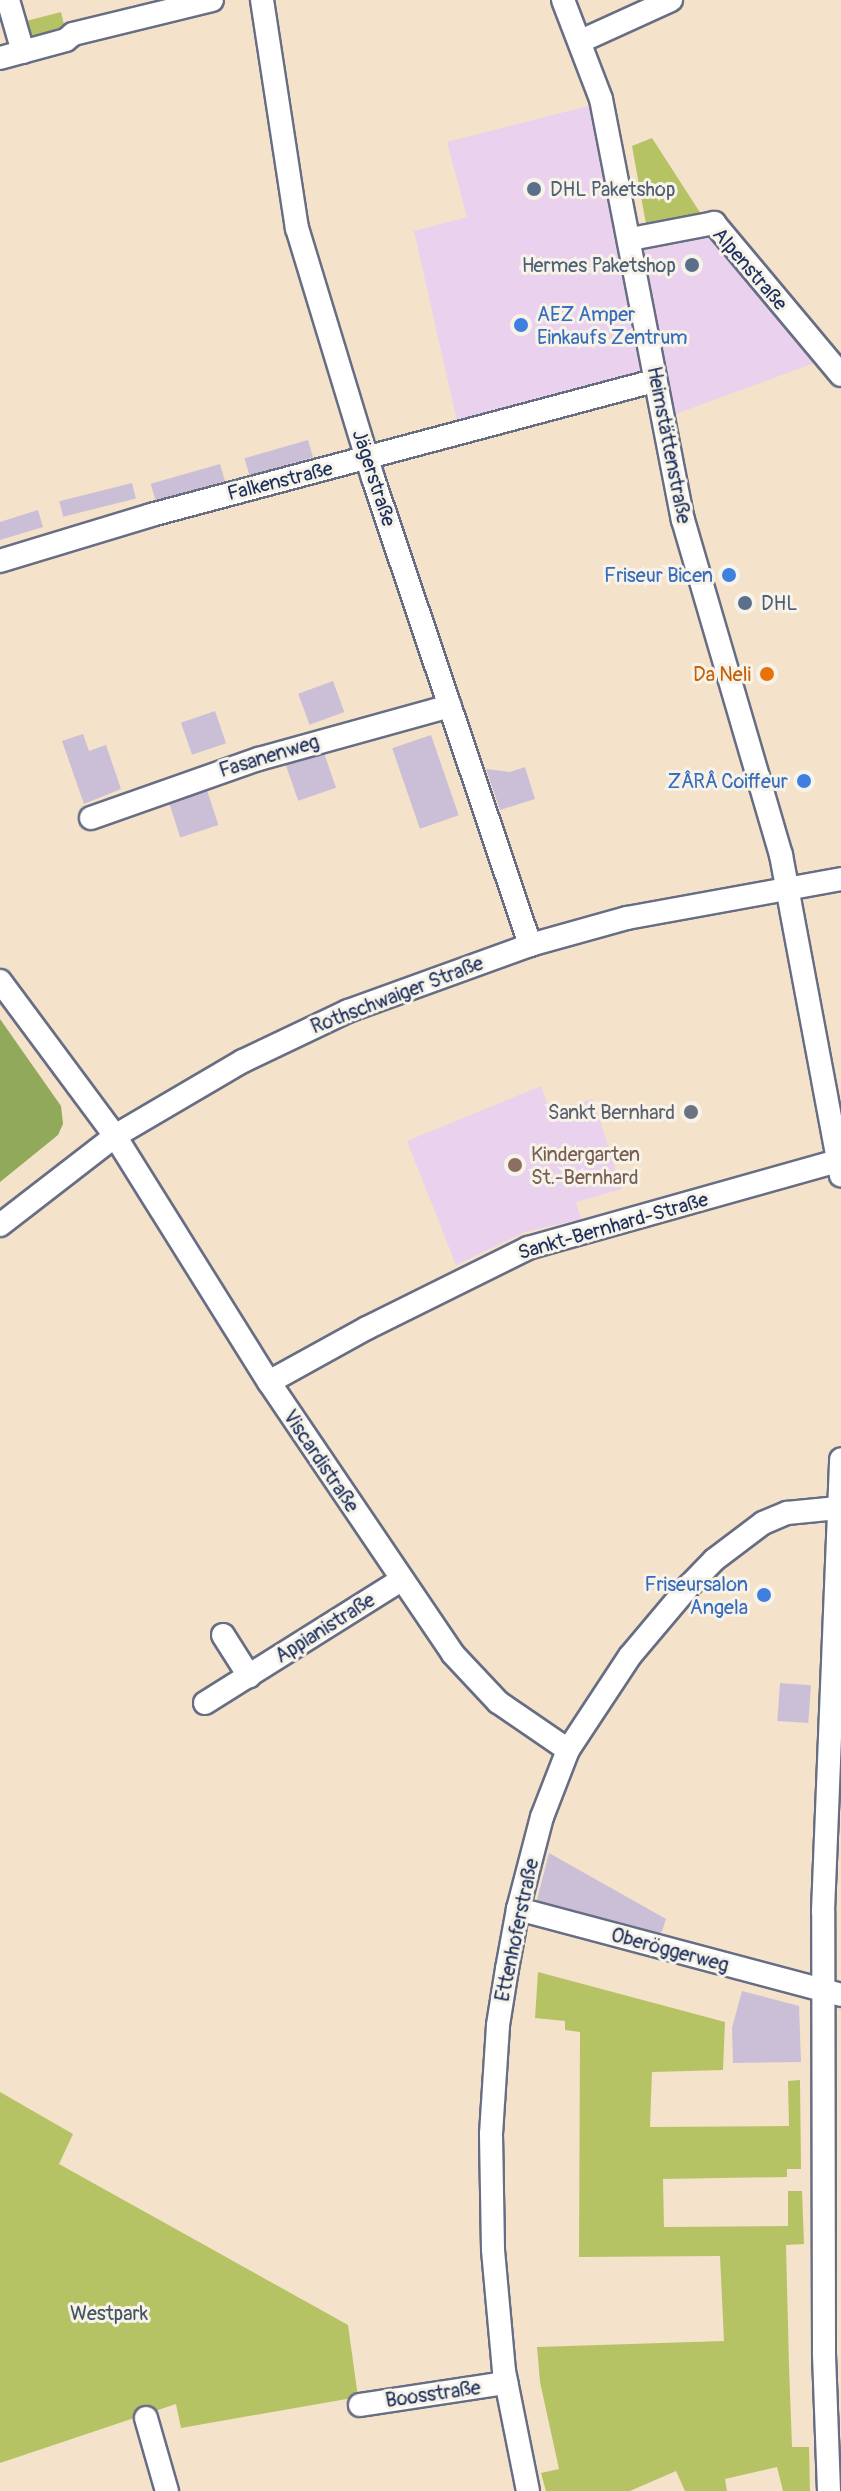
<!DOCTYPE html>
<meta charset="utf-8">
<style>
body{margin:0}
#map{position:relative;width:841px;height:2491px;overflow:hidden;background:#f4e2ca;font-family:Pangolin,sans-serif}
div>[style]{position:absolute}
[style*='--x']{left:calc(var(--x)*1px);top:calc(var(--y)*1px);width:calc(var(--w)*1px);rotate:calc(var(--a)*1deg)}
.built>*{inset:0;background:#ead1ed}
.industrial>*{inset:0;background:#cabfd7;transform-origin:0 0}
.green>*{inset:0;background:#b6c365}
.forest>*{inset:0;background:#90a95a}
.roads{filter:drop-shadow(2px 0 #676e84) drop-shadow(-2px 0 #676e84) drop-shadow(0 2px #676e84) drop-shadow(0 -2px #676e84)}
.minor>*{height:22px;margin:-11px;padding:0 11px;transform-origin:11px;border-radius:11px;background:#fff}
.dots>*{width:22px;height:22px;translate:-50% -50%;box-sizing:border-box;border:4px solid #f7f3e8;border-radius:50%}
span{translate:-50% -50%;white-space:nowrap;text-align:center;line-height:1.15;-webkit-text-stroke:6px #f7f3e8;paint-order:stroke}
.service-label{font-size:20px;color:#4e5e75}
.left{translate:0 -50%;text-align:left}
.right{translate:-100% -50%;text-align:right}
.street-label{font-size:20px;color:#1b2f5e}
.shop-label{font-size:20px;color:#366cbe}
.food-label{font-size:20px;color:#c56008}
.worship-label{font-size:20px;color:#5b616d}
.education-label{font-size:20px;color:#785e54}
.park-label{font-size:20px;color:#425460}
</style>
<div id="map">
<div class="built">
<i style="clip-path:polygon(596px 104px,650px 375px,459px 430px,414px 231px,467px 217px,447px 142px)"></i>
<i style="clip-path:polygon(707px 235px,817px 362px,673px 415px,644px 247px)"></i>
<i style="clip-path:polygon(541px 1086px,550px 1112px,593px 1099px,622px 1189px,576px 1202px,581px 1219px,525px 1232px,456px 1265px,407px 1141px)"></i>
</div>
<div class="industrial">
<i style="left:308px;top:440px;width:18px;height:66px;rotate:74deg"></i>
<i style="left:220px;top:464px;width:18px;height:72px;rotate:74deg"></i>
<i style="left:132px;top:483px;width:16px;height:75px;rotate:76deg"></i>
<i style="clip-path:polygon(38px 510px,43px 527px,0 540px,0 522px)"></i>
<i style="left:333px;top:681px;width:33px;height:37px;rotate:70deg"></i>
<i style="left:215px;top:711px;width:34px;height:36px;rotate:71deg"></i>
<i style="clip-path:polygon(83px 734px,89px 751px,106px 745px,121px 789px,84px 804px,62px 741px)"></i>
<i style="left:431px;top:735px;width:85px;height:41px;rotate:71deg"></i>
<i style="left:323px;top:750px;width:40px;height:40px;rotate:71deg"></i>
<i style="clip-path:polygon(525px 767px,535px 799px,500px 810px,486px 769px,510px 772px)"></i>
<i style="left:206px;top:787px;width:40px;height:40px;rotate:72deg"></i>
<i style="left:780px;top:1683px;width:31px;height:38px;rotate:4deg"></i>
<i style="clip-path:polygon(549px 1853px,666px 1919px,662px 1931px,655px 1939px,535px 1908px)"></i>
<i style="clip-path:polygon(742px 1991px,799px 2006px,801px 2062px,733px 2063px,732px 2028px)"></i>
</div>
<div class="green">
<i style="clip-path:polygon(61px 12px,65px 29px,31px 42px,26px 21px)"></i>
<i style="clip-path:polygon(652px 138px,701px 214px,646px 224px,632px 146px)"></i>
<i style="clip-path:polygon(538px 1972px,725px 2022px,723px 2070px,652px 2072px,650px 2127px,789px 2126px,788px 2081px,800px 2080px,801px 2169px,787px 2169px,787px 2177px,663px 2179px,664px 2227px,788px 2226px,788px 2191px,802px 2191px,804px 2244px,786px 2245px,789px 2365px,792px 2447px,809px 2447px,810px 2491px,783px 2491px,777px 2467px,725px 2479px,727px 2491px,685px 2491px,676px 2471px,630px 2491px,546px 2491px,541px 2473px,559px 2469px,540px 2382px,537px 2347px,724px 2341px,720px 2256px,579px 2257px,580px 2032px,565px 2030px,565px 2021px,535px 2018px)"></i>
<i style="clip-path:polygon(0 2092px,73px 2134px,59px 2164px,348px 2325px,358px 2397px,181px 2428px,176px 2404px,0 2463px)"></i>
</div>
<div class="forest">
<i style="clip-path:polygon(0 1019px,61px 1106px,63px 1124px,58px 1135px,0 1182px)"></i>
</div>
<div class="roads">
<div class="minor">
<i style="--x:8;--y:0;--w:54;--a:73.9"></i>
<i style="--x:262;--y:0;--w:231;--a:81.3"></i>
<i style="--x:297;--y:228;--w:261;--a:73.1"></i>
<i style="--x:373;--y:478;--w:493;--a:71.4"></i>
<i style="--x:563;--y:0;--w:106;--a:69"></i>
<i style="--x:601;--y:99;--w:429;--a:79"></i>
<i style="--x:683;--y:520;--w:349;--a:73.7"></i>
<i style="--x:781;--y:855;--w:326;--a:79.4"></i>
<i style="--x:581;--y:41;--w:99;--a:-24.5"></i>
<i style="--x:0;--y:58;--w:68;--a:-15.3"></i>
<i style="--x:66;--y:40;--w:9;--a:-41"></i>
<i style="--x:73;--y:34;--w:143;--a:-13.7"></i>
<i style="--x:631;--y:239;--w:85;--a:-10.9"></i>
<i style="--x:714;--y:223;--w:198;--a:50.1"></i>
<i style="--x:0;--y:561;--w:158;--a:-16.9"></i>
<i style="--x:151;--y:515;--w:521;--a:-14.92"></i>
<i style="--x:91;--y:818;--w:178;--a:-19.4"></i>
<i style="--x:259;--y:759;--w:198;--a:-15.5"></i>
<i style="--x:0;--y:981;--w:193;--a:53.4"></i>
<i style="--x:115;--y:1136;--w:290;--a:58"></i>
<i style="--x:269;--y:1382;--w:328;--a:55.9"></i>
<i style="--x:453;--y:1654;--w:66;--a:46.8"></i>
<i style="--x:498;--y:1702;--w:85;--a:34.4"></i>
<i style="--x:0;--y:1225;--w:145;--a:-37.7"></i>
<i style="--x:115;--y:1136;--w:148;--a:-30.4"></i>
<i style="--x:243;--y:1061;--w:116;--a:-25.5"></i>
<i style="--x:348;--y:1011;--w:194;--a:-19.9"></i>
<i style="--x:530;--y:945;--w:101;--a:-15.6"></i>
<i style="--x:627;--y:918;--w:218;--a:-10.3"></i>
<i style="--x:269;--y:1382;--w:112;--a:-28.9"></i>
<i style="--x:367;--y:1328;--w:180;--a:-26.4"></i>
<i style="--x:528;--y:1248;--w:322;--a:-15.7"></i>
<i style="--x:223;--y:1635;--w:49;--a:57.6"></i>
<i style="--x:205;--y:1703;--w:231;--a:-32.1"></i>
<i style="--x:518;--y:1909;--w:334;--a:14.9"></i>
<i style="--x:360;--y:2405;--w:148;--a:-8.6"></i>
<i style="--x:146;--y:2418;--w:76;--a:74"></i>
<i style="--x:528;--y:2491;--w:122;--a:-101.3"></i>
<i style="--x:504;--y:2371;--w:122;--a:-95.2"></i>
<i style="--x:493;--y:2249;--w:115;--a:-91"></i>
<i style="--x:491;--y:2134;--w:109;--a:-86.3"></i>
<i style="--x:498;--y:2025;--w:57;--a:-80.9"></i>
<i style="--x:507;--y:1969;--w:61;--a:-79.6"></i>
<i style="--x:518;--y:1909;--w:95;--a:-75.4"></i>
<i style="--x:542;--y:1817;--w:72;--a:-68.8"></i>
<i style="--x:568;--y:1750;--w:113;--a:-56.6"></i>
<i style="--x:630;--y:1656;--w:92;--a:-49.9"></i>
<i style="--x:689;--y:1586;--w:36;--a:-46"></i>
<i style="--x:714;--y:1560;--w:61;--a:-37.1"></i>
<i style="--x:763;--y:1523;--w:26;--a:-23"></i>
<i style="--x:787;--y:1513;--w:51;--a:-5.6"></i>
<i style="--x:829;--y:2491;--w:138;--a:-92.1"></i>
<i style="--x:824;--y:2353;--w:442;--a:-90.1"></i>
<i style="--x:823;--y:1911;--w:452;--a:-87.7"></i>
</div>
</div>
<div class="dots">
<i style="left:534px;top:189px;background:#5c6f8a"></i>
<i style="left:692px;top:265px;background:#5c6f8a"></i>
<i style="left:521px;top:325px;background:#3f7fe0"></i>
<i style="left:729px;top:575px;background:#3f7fe0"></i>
<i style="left:745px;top:603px;background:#5c6f8a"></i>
<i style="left:767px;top:674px;background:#e8710a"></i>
<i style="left:804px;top:781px;background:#3f7fe0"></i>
<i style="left:691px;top:1112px;background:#6b7280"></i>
<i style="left:515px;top:1165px;background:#8d6e63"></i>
<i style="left:764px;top:1595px;background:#3f7fe0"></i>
</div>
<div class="service-label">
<span class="left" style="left:550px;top:189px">DHL Paketshop</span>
<span class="right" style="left:676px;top:265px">Hermes Paketshop</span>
<span class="left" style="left:761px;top:603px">DHL</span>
</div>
<div class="street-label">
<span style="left:750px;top:269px;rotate:49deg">Alpenstraße</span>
<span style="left:669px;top:445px;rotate:79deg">Heimstättenstraße</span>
<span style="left:374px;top:478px;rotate:72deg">Jägerstraße</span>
<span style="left:280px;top:481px;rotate:-14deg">Falkenstraße</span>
<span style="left:269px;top:756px;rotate:-17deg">Fasanenweg</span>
<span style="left:397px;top:995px;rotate:-21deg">Rothschwaiger Straße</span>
<span style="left:613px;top:1226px;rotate:-16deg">Sankt-Bernhard-Straße</span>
<span style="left:321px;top:1461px;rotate:56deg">Viscardistraße</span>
<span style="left:325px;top:1628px;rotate:-32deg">Appianistraße</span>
<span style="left:517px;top:1930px;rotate:-78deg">Ettenhoferstraße</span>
<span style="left:670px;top:1950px;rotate:15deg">Oberöggerweg</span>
<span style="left:433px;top:2394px;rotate:-8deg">Boosstraße</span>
</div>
<div class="shop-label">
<span class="left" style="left:537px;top:326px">AEZ Amper<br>Einkaufs Zentrum</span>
<span class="right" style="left:713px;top:575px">Friseur Bicen</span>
<span class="right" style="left:788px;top:781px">ZÂRÂ Coiffeur</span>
<span class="right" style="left:748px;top:1596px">Friseursalon<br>Angela</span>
</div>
<div class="food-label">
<span class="right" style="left:751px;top:674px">Da Neli</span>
</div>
<div class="worship-label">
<span class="right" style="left:675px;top:1112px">Sankt Bernhard</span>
</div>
<div class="education-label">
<span class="left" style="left:531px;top:1166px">Kindergarten<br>St.-Bernhard</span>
</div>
<div class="park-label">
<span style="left:109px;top:2313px">Westpark</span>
</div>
</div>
